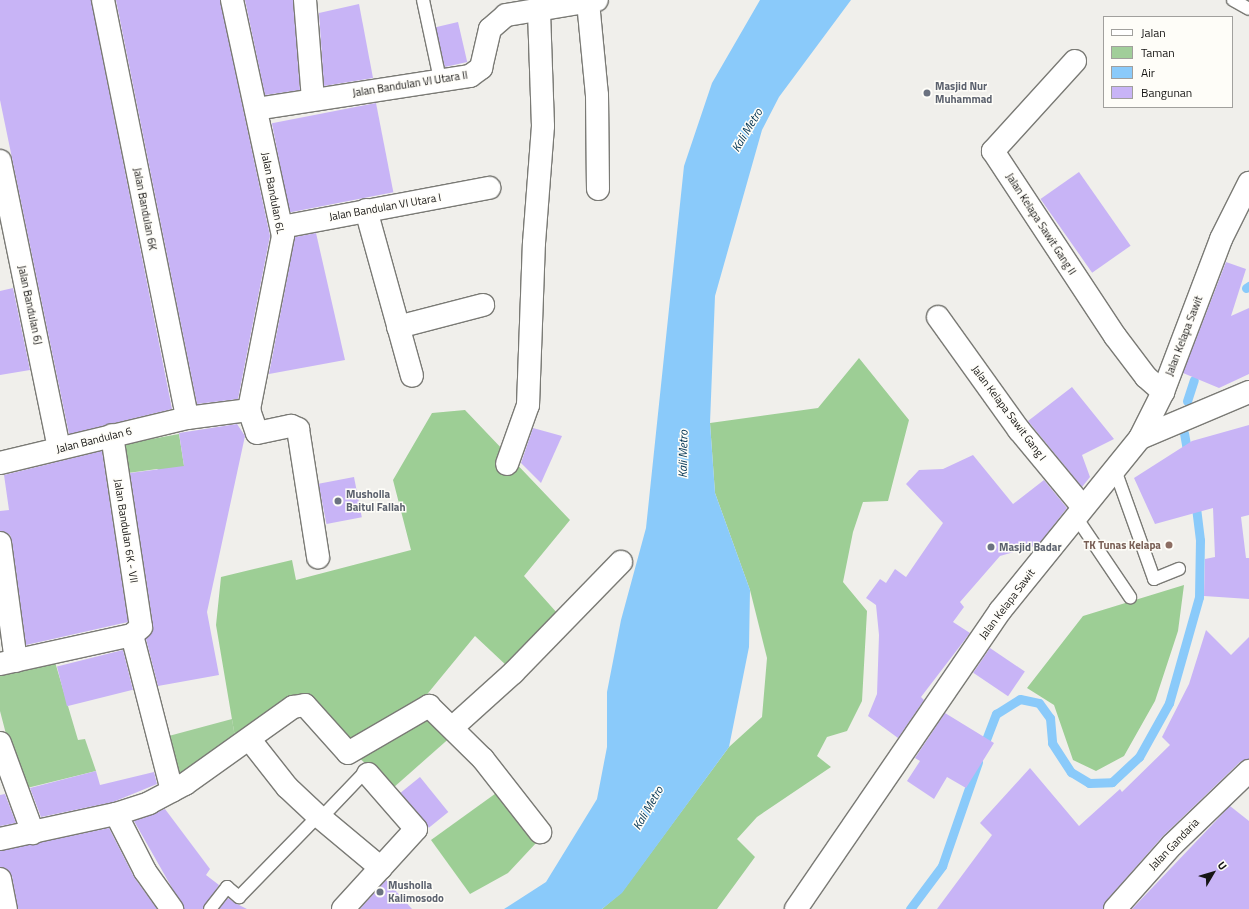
<!DOCTYPE html>
<style>
body{margin:0}
#map{position:relative;width:1249px;height:909px;overflow:hidden;background:#f0efeb;font-family:"Titillium Web",sans-serif}
div>[style]{position:absolute}
[style*='--x']{left:calc(var(--x)*1px);top:calc(var(--y)*1px);width:calc(var(--w)*1px);rotate:calc(var(--a)*1deg)}
.green>*{inset:0;background:#a1ce9a}
.forest>*{inset:0;background:#9dce95}
.water>*{inset:0;background:#8acafa}
.stream>*{height:9px;margin:-4.5px;padding:0 4.5px;transform-origin:4.5px;border-radius:4.5px;background:#8acafa}
.building>*{inset:0;background:#c8b4f6;transform-origin:0 0}
.roads{filter:drop-shadow(1px 0 #7a7a75) drop-shadow(-1px 0 #7a7a75) drop-shadow(0 1px #7a7a75) drop-shadow(0 -1px #7a7a75)}
.service>*{height:12px;margin:-6px;padding:0 6px;transform-origin:6px;border-radius:6px;background:#fff}
.minor>*{height:22px;margin:-11px;padding:0 11px;transform-origin:11px;border-radius:11px;background:#fff}
.dots>*{width:11px;height:11px;translate:-50% -50%;box-sizing:border-box;border:2px solid #fefdf8;border-radius:50%}
span{translate:-50% -50%;white-space:nowrap;text-align:center;line-height:1.15;-webkit-text-stroke:3px #fefdf8;paint-order:stroke}
.street-label{font-size:11px;color:#161514}
.worship-label{font-size:11px;color:#5b616d;font-weight:700}
.left{translate:0 -50%;text-align:left}
.education-label{font-size:11px;color:#785e54;font-weight:700}
.right{translate:-100% -50%;text-align:right}
.water-label{font-size:12px;color:#003352;font-style:italic}
.legend{position:absolute;left:1103px;top:16px;width:130px;height:92px;box-sizing:border-box;background:#fefdf8;border:1px solid #a1a09d;margin:0;padding:5px 7px;list-style:none;font-size:12px;color:#161514}
.legend li{display:flex;align-items:center;gap:8px;height:20px}
.legend b{width:20px;border:1px solid #a1a09d}
.north{position:absolute;left:1193px;top:853px;width:40px;height:40px;-webkit-text-stroke:3px #fefdf8;paint-order:stroke;rotate:52deg;font-size:11px;font-weight:700;line-height:16px;text-align:center;color:#161514}
.north::after{content:'';display:block;margin:auto;width:14px;height:18px;background:#161514;clip-path:polygon(50% 0,100% 100%,50% 72%,0 100%)}
</style>
<div id="map">
<div class="green">
<i style="clip-path:polygon(179px 434px,187px 485px,157px 469px,128px 473px,124px 444px)"></i>
<i style="clip-path:polygon(55px 662px,78px 740px,85px 739px,96px 771px,27px 788px,12px 757px,0 711px,0 676px)"></i>
<i style="clip-path:polygon(232px 719px,236px 743px,176px 782px,165px 737px)"></i>
</div>
<div class="forest">
<i style="clip-path:polygon(859px 358px,909px 420px,888px 501px,863px 502px,853px 532px,843px 582px,867px 611px,862px 701px,847px 731px,827px 737px,817px 756px,831px 767px,757px 817px,737px 839px,755px 857px,717px 909px,602px 909px,622px 892px,729px 747px,762px 717px,767px 658px,750px 590px,715px 493px,710px 423px,818px 408px)"></i>
<i style="clip-path:polygon(465px 410px,570px 520px,524px 576px,558px 614px,507px 666px,475px 636px,424px 698px,355px 745px,305px 698px,236px 743px,216px 625px,221px 577px,292px 560px,296px 580px,411px 550px,393px 480px,432px 413px)"></i>
<i style="clip-path:polygon(1184px 585px,1178px 631px,1155px 701px,1124px 756px,1096px 771px,1073px 760px,1054px 705px,1027px 688px,1083px 616px)"></i>
<i style="clip-path:polygon(424px 713px,453px 735px,393px 788px,357px 756px)"></i>
<i style="clip-path:polygon(499px 791px,537px 842px,508px 873px,470px 894px,431px 840px)"></i>
</div>
<div class="water">
<i style="clip-path:polygon(760px 0,851px 0,779px 97px,762px 130px,715px 296px,710px 423px,715px 493px,750px 590px,749px 647px,729px 747px,622px 893px,602px 909px,504px 909px,546px 882px,597px 799px,607px 747px,607px 692px,621px 620px,646px 528px,684px 166px,712px 83px)"></i>
</div>
<div class="stream">
<i style="--x:1246;--y:288;--w:4;--a:-34"></i>
<i style="--x:1187;--y:401;--w:22;--a:-72"></i>
<i style="--x:1184;--y:433;--w:23;--a:80"></i>
<i style="--x:982;--y:750;--w:39;--a:-69"></i>
<i style="--x:996;--y:714;--w:28;--a:-32"></i>
<i style="--x:1020;--y:699;--w:19;--a:12"></i>
<i style="--x:1039;--y:703;--w:19;--a:54"></i>
<i style="--x:1050;--y:718;--w:25;--a:85"></i>
<i style="--x:1052;--y:743;--w:35;--a:57"></i>
<i style="--x:1071;--y:772;--w:21;--a:31"></i>
<i style="--x:1089;--y:783;--w:23;--a:-2"></i>
<i style="--x:1112;--y:782;--w:37;--a:-43"></i>
<i style="--x:1139;--y:757;--w:62;--a:-60.9"></i>
<i style="--x:1169;--y:703;--w:110;--a:-74.2"></i>
<i style="--x:1199;--y:597;--w:57;--a:-89"></i>
<i style="--x:1200;--y:540;--w:38;--a:-97"></i>
<i style="--x:910;--y:909;--w:54;--a:-53.3"></i>
<i style="--x:942;--y:866;--w:110;--a:-70.9"></i>
</div>
<div class="building">
<i style="clip-path:polygon(0 0,91px 0,172px 409px,69px 434px,0 100px)"></i>
<i style="clip-path:polygon(116px 0,220px 0,270px 236px,238px 399px,197px 404px)"></i>
<i style="clip-path:polygon(245px 0,293px 0,300px 90px,265px 95px)"></i>
<i style="clip-path:polygon(359px 4px,373px 78px,324px 86px,319px 13px)"></i>
<i style="left:458px;top:22px;width:41px;height:23px;rotate:77deg"></i>
<i style="left:376px;top:103px;width:91px;height:106px;rotate:79deg"></i>
<i style="left:1079px;top:172px;width:90px;height:47px;rotate:55deg"></i>
<i style="clip-path:polygon(316px 233px,345px 360px,269px 374px,295px 237px)"></i>
<i style="clip-path:polygon(1226px 262px,1246px 269px,1231px 316px,1249px 308px,1249px 374px,1219px 388px,1183px 373px)"></i>
<i style="clip-path:polygon(13px 288px,30px 370px,0 375px,0 291px)"></i>
<i style="clip-path:polygon(1072px 387px,1114px 439px,1082px 455px,1090px 477px,1082px 487px,1028px 421px)"></i>
<i style="clip-path:polygon(237px 424px,245px 436px,207px 612px,219px 675px,158px 686px,146px 639px,153px 625px,130px 473px,184px 466px,179px 433px)"></i>
<i style="clip-path:polygon(1249px 425px,1249px 515px,1241px 517px,1246px 558px,1249px 558px,1249px 599px,1204px 596px,1205px 559px,1215px 557px,1213px 508px,1155px 524px,1134px 478px,1192px 441px)"></i>
<i style="clip-path:polygon(533px 428px,562px 436px,541px 483px,521px 463px)"></i>
<i style="clip-path:polygon(102px 451px,128px 622px,26px 645px,12px 541px,10px 535px,0 531px,0 511px,9px 510px,4px 475px)"></i>
<i style="clip-path:polygon(973px 455px,1013px 504px,1044px 480px,1067px 508px,1038px 545px,1000px 556px,960px 602px,964px 607px,953px 622px,970px 633px,921px 697px,924px 700px,898px 738px,868px 716px,877px 694px,879px 635px,876px 605px,866px 598px,880px 579px,886px 583px,895px 569px,906px 577px,943px 523px,906px 484px,919px 470px,943px 469px)"></i>
<i style="left:354px;top:477px;width:41px;height:36px;rotate:79deg"></i>
<i style="clip-path:polygon(1206px 630px,1231px 655px,1249px 637px,1249px 759px,1240px 762px,1163px 836px,1106px 901px,1103px 909px,937px 909px,992px 835px,980px 823px,1030px 768px,1079px 826px,1120px 789px,1122px 792px,1170px 745px,1162px 737px,1189px 684px)"></i>
<i style="left:990px;top:648px;width:42px;height:30px;rotate:34deg"></i>
<i style="left:123px;top:650px;width:41px;height:68px;rotate:76deg"></i>
<i style="clip-path:polygon(945px 713px,994px 743px,966px 788px,947px 777px,934px 799px,907px 781px,920px 761px,915px 758px)"></i>
<i style="clip-path:polygon(96px 771px,100px 785px,154px 772px,157px 784px,113px 802px,41px 817px,30px 788px)"></i>
<i style="left:420px;top:777px;width:45px;height:25px;rotate:51deg"></i>
<i style="clip-path:polygon(5px 794px,16px 823px,0 826px,0 795px)"></i>
<i style="clip-path:polygon(1230px 806px,1249px 821px,1249px 909px,1132px 909px)"></i>
<i style="clip-path:polygon(165px 809px,210px 869px,206px 875px,219px 885px,203px 909px,184px 909px,134px 821px)"></i>
<i style="clip-path:polygon(109px 828px,134px 877px,157px 909px,18px 909px,12px 876px,0 867px,0 851px)"></i>
<i style="clip-path:polygon(386px 880px,412px 909px,360px 909px)"></i>
<i style="clip-path:polygon(228px 898px,235px 903px,247px 909px,219px 909px)"></i>
</div>
<div class="roads">
<div class="service">
<i style="--x:423;--y:0;--w:81;--a:77.9"></i>
<i style="--x:1233;--y:0;--w:18;--a:29"></i>
<i style="--x:1114;--y:467;--w:119;--a:70.3"></i>
<i style="--x:1154;--y:579;--w:27;--a:-22"></i>
<i style="--x:1076;--y:517;--w:97;--a:56"></i>
<i style="--x:321;--y:818;--w:62;--a:-46.3"></i>
<i style="--x:364;--y:773;--w:4;--a:14"></i>
<i style="--x:210;--y:909;--w:28;--a:-52"></i>
<i style="--x:227;--y:887;--w:16;--a:40"></i>
<i style="--x:239;--y:897;--w:113;--a:-45.7"></i>
</div>
<div class="minor">
<i style="--x:103;--y:0;--w:426;--a:78.6"></i>
<i style="--x:232;--y:0;--w:241;--a:77.8"></i>
<i style="--x:283;--y:236;--w:177;--a:101.1"></i>
<i style="--x:249;--y:410;--w:24;--a:71"></i>
<i style="--x:257;--y:433;--w:35;--a:-12"></i>
<i style="--x:291;--y:426;--w:8;--a:23"></i>
<i style="--x:298;--y:429;--w:130;--a:81.1"></i>
<i style="--x:305;--y:0;--w:99;--a:85.4"></i>
<i style="--x:588;--y:2;--w:93;--a:84.5"></i>
<i style="--x:597;--y:95;--w:94;--a:89.4"></i>
<i style="--x:1075;--y:61;--w:122;--a:132.3"></i>
<i style="--x:993;--y:151;--w:222;--a:56.6"></i>
<i style="--x:1115;--y:336;--w:51;--a:52.9"></i>
<i style="--x:1146;--y:377;--w:23;--a:41"></i>
<i style="--x:256;--y:109;--w:217;--a:-8.8"></i>
<i style="--x:470;--y:76;--w:14;--a:-36"></i>
<i style="--x:481;--y:68;--w:40;--a:-77"></i>
<i style="--x:490;--y:29;--w:21;--a:-41"></i>
<i style="--x:506;--y:15;--w:92;--a:-9.4"></i>
<i style="--x:0;--y:161;--w:293;--a:78.4"></i>
<i style="--x:366;--y:210;--w:172;--a:74.5"></i>
<i style="--x:282;--y:227;--w:211;--a:-10.7"></i>
<i style="--x:938;--y:317;--w:139;--a:54.4"></i>
<i style="--x:1019;--y:430;--w:100;--a:50.3"></i>
<i style="--x:398;--y:327;--w:88;--a:-14.5"></i>
<i style="--x:1140;--y:438;--w:118;--a:-22.9"></i>
<i style="--x:0;--y:463;--w:192;--a:-13.5"></i>
<i style="--x:187;--y:418;--w:63;--a:-7.4"></i>
<i style="--x:507;--y:464;--w:63;--a:-70.4"></i>
<i style="--x:528;--y:405;--w:162;--a:-87.9"></i>
<i style="--x:534;--y:243;--w:117;--a:-85.6"></i>
<i style="--x:543;--y:126;--w:117;--a:-92"></i>
<i style="--x:0;--y:543;--w:119;--a:82.3"></i>
<i style="--x:132;--y:635;--w:161;--a:75.6"></i>
<i style="--x:0;--y:664;--w:135;--a:-12.4"></i>
<i style="--x:132;--y:635;--w:12;--a:-42"></i>
<i style="--x:141;--y:627;--w:194;--a:-98.6"></i>
<i style="--x:453;--y:727;--w:81;--a:-42"></i>
<i style="--x:513;--y:673;--w:155;--a:-45.8"></i>
<i style="--x:250;--y:740;--w:60;--a:51.8"></i>
<i style="--x:287;--y:787;--w:42;--a:43.1"></i>
<i style="--x:0;--y:743;--w:96;--a:69.9"></i>
<i style="--x:116;--y:814;--w:64;--a:63"></i>
<i style="--x:145;--y:871;--w:47;--a:54.6"></i>
<i style="--x:321;--y:818;--w:78;--a:39.8"></i>
<i style="--x:0;--y:839;--w:119;--a:-12.2"></i>
<i style="--x:116;--y:814;--w:35;--a:-18"></i>
<i style="--x:149;--y:803;--w:41;--a:-27.8"></i>
<i style="--x:185;--y:784;--w:133;--a:-35.5"></i>
<i style="--x:293;--y:707;--w:12;--a:-9"></i>
<i style="--x:305;--y:705;--w:64;--a:48.1"></i>
<i style="--x:348;--y:753;--w:94;--a:-30.1"></i>
<i style="--x:429;--y:706;--w:76;--a:44.5"></i>
<i style="--x:483;--y:759;--w:93;--a:52"></i>
<i style="--x:0;--y:879;--w:31;--a:79"></i>
<i style="--x:343;--y:909;--w:108;--a:-47.6"></i>
<i style="--x:416;--y:829;--w:73;--a:-131.1"></i>
<i style="--x:796;--y:909;--w:361;--a:-55.6"></i>
<i style="--x:1000;--y:611;--w:223;--a:-51"></i>
<i style="--x:1140;--y:438;--w:51;--a:-63.4"></i>
<i style="--x:1163;--y:392;--w:164;--a:-69.2"></i>
<i style="--x:1221;--y:239;--w:63;--a:-63.4"></i>
<i style="--x:1115;--y:909;--w:86;--a:-48.3"></i>
<i style="--x:1172;--y:845;--w:107;--a:-43.9"></i>
</div>
</div>
<div class="dots">
<i style="left:927px;top:93px;background:#6b7280"></i>
<i style="left:338px;top:501px;background:#6b7280"></i>
<i style="left:1169px;top:545px;background:#8d6e63"></i>
<i style="left:991px;top:547px;background:#6b7280"></i>
<i style="left:380px;top:892px;background:#6b7280"></i>
</div>
<div class="street-label">
<span style="left:410px;top:84px;rotate:-9deg">Jalan Bandulan VI Utara II</span>
<span style="left:273px;top:193px;rotate:79deg">Jalan Bandulan 6L</span>
<span style="left:385px;top:207px;rotate:-10deg">Jalan Bandulan VI Utara I</span>
<span style="left:145px;top:209px;rotate:79deg">Jalan Bandulan 6K</span>
<span style="left:1041px;top:224px;rotate:57deg">Jalan Kelapa Sawit Gang II</span>
<span style="left:30px;top:305px;rotate:78deg">Jalan Bandulan 6J</span>
<span style="left:1184px;top:336px;rotate:-69deg">Jalan Kelapa Sawit</span>
<span style="left:1009px;top:413px;rotate:53deg">Jalan Kelapa Sawit Gang I</span>
<span style="left:94px;top:440px;rotate:-14deg">Jalan Bandulan 6</span>
<span style="left:126px;top:531px;rotate:81deg">Jalan Bandulan 6K - VII</span>
<span style="left:1007px;top:604px;rotate:-53deg">Jalan Kelapa Sawit</span>
<span style="left:1174px;top:844px;rotate:-46deg">Jalan Gandaria</span>
</div>
<div class="worship-label">
<span class="left" style="left:935px;top:93px">Masjid Nur<br>Muhammad</span>
<span class="left" style="left:346px;top:501px">Musholla<br>Baitul Fallah</span>
<span class="left" style="left:999px;top:547px">Masjid Badar</span>
<span class="left" style="left:388px;top:892px">Musholla<br>Kalimosodo</span>
</div>
<div class="education-label">
<span class="right" style="left:1161px;top:545px">TK Tunas Kelapa</span>
</div>
<div class="water-label">
<span style="left:747px;top:130px;rotate:-59deg">Kali Metro</span>
<span style="left:683px;top:454px;rotate:-89deg">Kali Metro</span>
<span style="left:648px;top:808px;rotate:-60deg">Kali Metro</span>
</div>
<ul class="legend">
<li><b style="height:5px;background:#fff"></b>Jalan</li>
<li><b style="height:11px;background:#a1ce9a"></b>Taman</li>
<li><b style="height:11px;background:#8acafa"></b>Air</li>
<li><b style="height:11px;background:#c8b4f6"></b>Bangunan</li>
</ul>
<div class="north">U</div>
</div>
